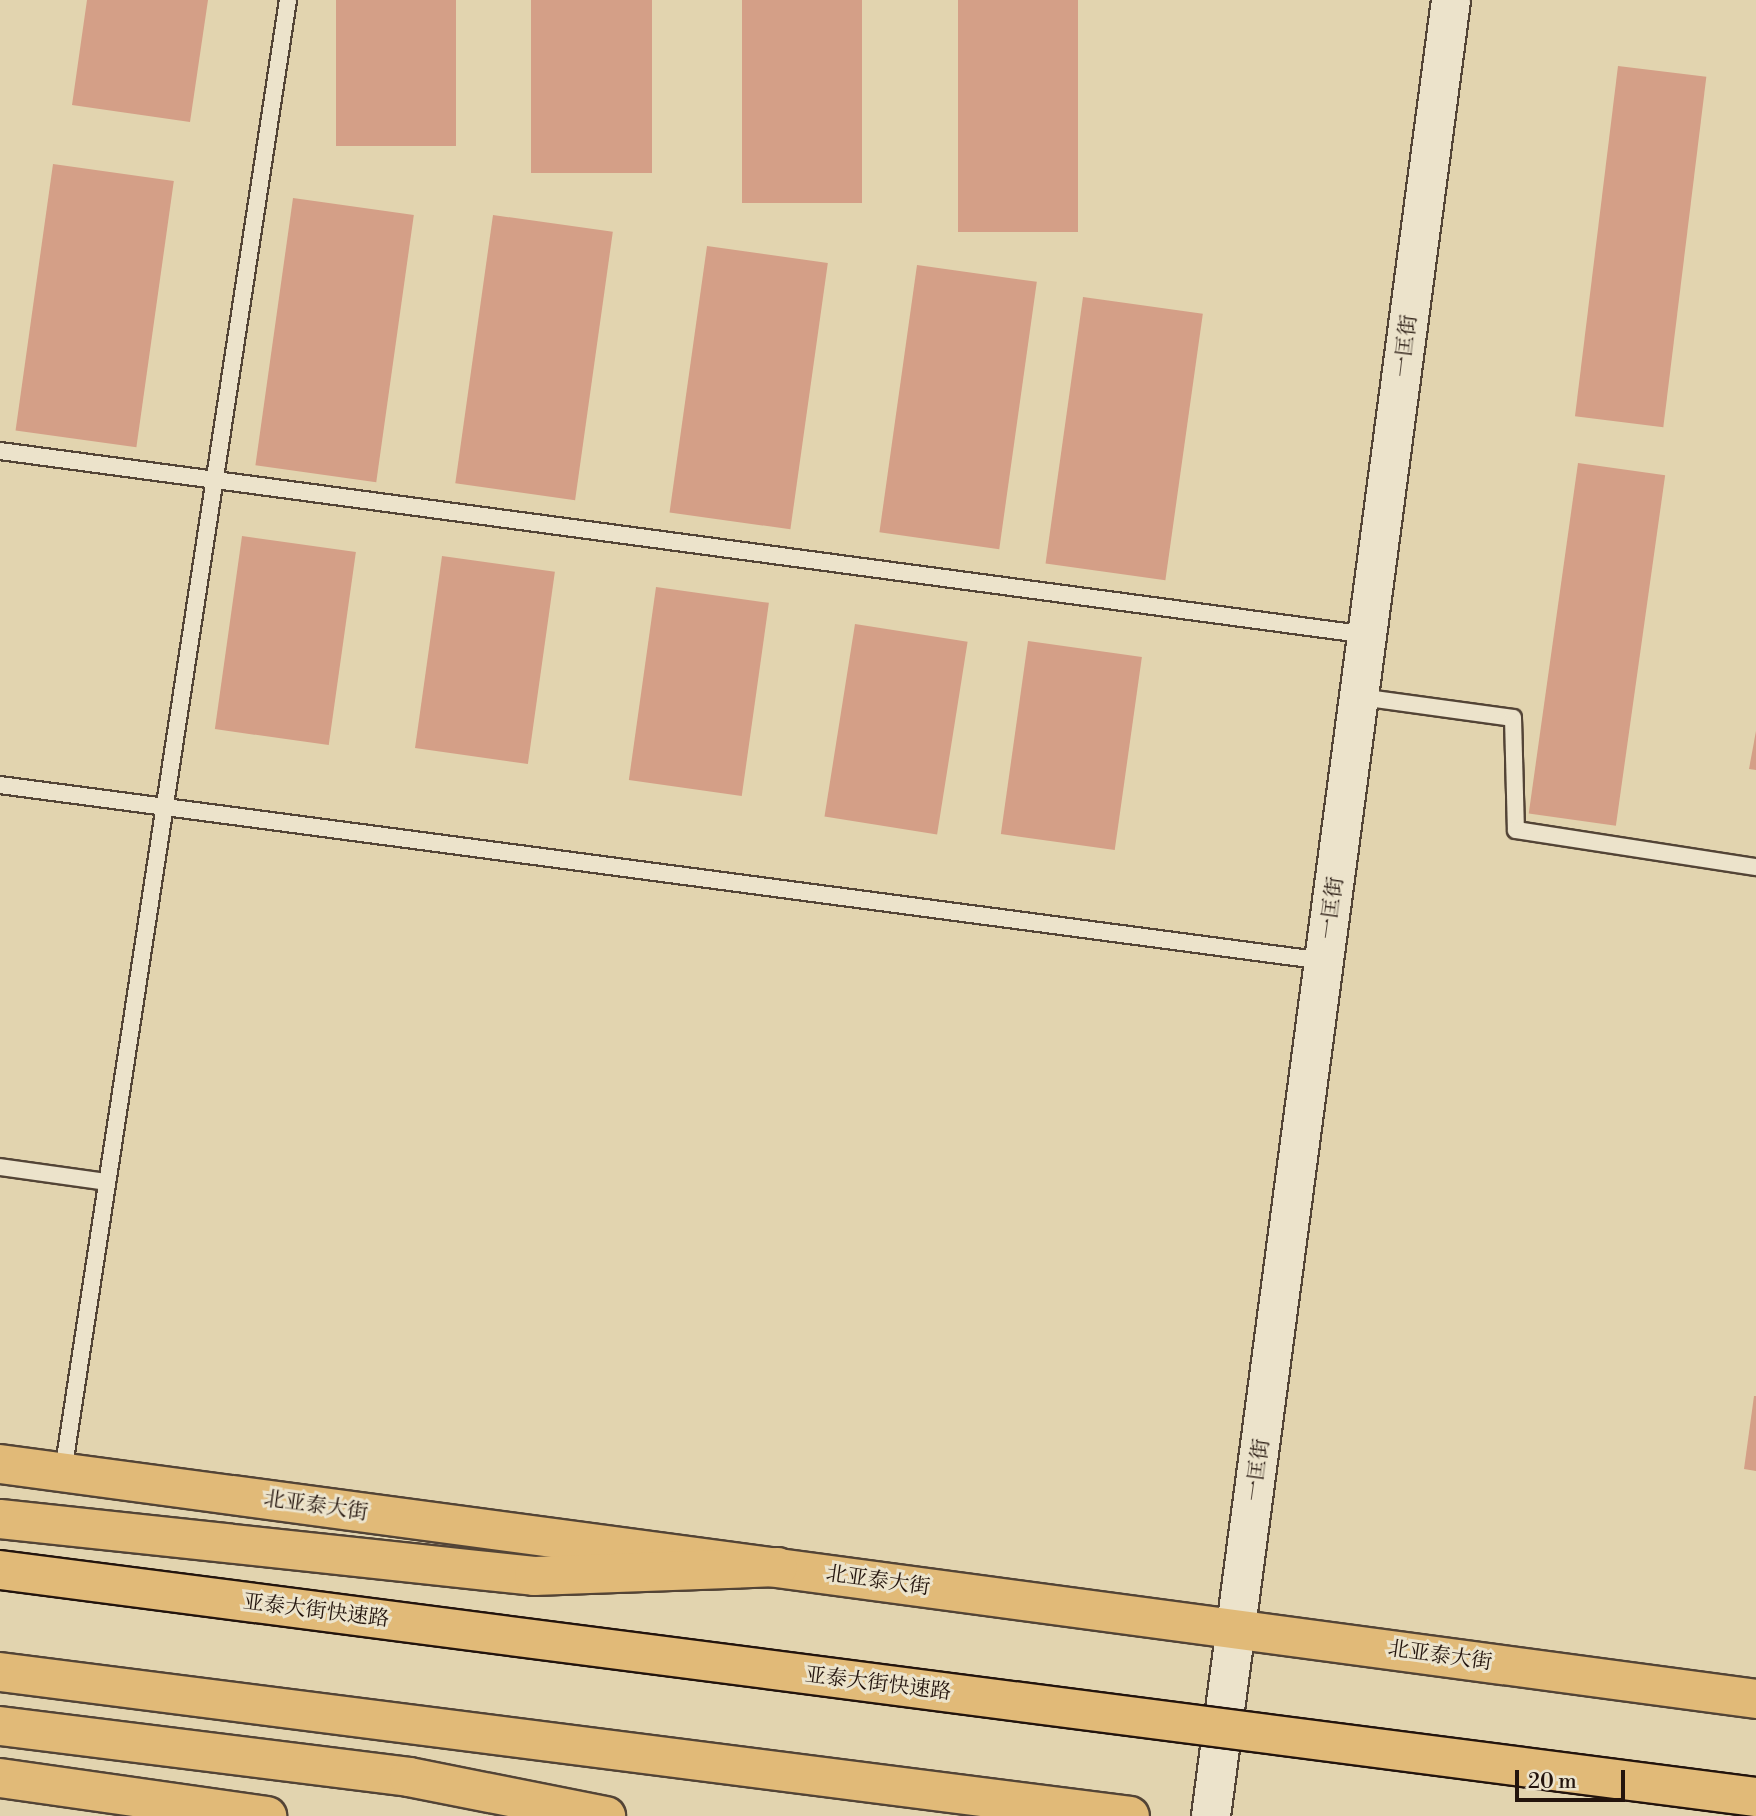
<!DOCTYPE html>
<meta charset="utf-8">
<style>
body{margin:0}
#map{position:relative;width:1756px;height:1816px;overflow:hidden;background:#e2d4af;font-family:"Libre Bodoni","Noto Serif SC",serif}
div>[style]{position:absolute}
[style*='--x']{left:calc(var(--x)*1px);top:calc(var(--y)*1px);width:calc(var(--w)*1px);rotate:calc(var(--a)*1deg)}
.building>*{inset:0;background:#d49f87;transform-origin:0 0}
.roads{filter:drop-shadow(2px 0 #534436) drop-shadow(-2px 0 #534436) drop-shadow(0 2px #534436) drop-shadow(0 -2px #534436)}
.lane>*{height:16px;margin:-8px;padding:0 8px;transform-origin:8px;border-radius:8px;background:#ece3cb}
.secondary>*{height:38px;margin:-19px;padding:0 19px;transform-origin:19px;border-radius:19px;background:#ece3cb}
.primary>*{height:38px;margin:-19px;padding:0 19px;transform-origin:19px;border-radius:19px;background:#e1ba78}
.highway>*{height:38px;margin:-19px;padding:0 19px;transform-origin:19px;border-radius:19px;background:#e1ba78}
.bridges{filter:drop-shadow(2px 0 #23140d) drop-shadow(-2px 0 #23140d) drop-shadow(0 2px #23140d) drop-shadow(0 -2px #23140d)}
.highway-bridge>*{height:38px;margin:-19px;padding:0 19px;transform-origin:19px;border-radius:19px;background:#e1ba78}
span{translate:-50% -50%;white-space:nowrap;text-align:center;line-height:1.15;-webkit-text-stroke:6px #ece3cb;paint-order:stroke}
.street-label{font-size:21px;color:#23140d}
.scale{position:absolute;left:1515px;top:1770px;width:110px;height:32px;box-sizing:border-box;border:4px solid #23140d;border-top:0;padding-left:9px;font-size:21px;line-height:24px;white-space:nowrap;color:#23140d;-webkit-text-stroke:5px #ece3cb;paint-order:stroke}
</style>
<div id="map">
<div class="building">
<i style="clip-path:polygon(87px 0,208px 0,190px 122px,72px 105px)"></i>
<i style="left:336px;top:0;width:120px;height:146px"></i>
<i style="left:531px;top:0;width:121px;height:173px"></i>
<i style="left:742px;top:0;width:120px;height:203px"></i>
<i style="left:958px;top:0;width:120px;height:232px"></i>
<i style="left:1618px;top:66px;width:89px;height:353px;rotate:7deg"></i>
<i style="left:53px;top:164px;width:122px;height:269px;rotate:8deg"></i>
<i style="left:293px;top:198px;width:122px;height:270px;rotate:8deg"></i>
<i style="left:493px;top:215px;width:121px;height:271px;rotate:8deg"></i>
<i style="left:707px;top:246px;width:122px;height:269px;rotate:8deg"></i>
<i style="left:917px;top:265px;width:121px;height:270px;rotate:8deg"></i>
<i style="left:1083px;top:297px;width:121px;height:269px;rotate:8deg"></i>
<i style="left:1578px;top:463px;width:88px;height:354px;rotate:8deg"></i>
<i style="left:242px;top:536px;width:115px;height:195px;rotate:8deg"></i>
<i style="left:442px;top:556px;width:114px;height:194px;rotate:8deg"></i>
<i style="left:656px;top:587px;width:114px;height:195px;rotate:8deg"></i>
<i style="left:855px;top:624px;width:114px;height:195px;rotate:9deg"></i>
<i style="left:1028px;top:641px;width:115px;height:195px;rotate:8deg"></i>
<i style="clip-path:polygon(1756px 731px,1756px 770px,1749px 769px)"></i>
<i style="clip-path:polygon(1754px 1396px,1756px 1396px,1756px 1471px,1744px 1469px)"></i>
</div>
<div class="roads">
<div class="lane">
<i style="--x:0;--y:451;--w:1380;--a:7.66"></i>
<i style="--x:1360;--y:697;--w:154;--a:7.8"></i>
<i style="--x:1513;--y:718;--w:112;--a:88.5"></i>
<i style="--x:1516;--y:830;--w:243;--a:8.8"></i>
<i style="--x:0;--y:785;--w:1337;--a:7.57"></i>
<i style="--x:0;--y:1167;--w:108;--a:8"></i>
<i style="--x:63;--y:1472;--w:1489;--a:-81.31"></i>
</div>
<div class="secondary">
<i style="--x:1211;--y:1816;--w:1832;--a:-82.47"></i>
</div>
<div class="primary">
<i style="--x:0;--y:1464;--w:1772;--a:7.62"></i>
<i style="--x:0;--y:1778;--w:270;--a:8.1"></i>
</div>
<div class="highway">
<i style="--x:0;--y:1519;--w:537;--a:6.09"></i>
<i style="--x:534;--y:1576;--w:244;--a:-2.1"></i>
<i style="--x:0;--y:1672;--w:1139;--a:7.26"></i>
<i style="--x:0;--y:1726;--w:412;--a:7.1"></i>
<i style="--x:409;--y:1777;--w:201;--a:11.2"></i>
</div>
</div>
<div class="bridges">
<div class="highway-bridge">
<i style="--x:0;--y:1570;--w:1771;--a:7.37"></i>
</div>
</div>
<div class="street-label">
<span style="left:1406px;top:346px;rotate:-83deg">一匡街</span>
<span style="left:1332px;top:908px;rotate:-82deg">一匡街</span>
<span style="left:1258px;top:1470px;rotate:-82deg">一匡街</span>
<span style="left:316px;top:1506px;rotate:8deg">北亚泰大街</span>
<span style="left:878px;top:1581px;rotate:8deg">北亚泰大街</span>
<span style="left:316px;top:1611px;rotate:7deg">亚泰大街快速路</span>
<span style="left:1440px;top:1656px;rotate:8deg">北亚泰大街</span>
<span style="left:878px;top:1684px;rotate:7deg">亚泰大街快速路</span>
</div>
<div class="scale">20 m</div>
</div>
